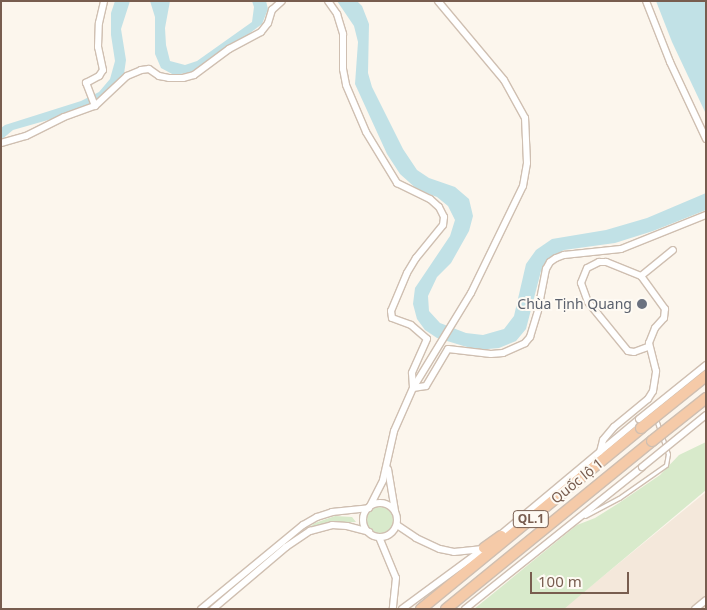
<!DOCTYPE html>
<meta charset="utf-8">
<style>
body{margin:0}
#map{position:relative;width:707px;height:610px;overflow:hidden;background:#fcf6ed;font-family:"Noto Sans",sans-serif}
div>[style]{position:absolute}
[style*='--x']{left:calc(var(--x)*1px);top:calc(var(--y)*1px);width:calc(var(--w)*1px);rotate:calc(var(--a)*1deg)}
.residential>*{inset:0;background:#f4e8db}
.green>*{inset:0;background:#d8eacb}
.round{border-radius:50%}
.water>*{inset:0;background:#c1e1e6}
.roads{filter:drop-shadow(1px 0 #cfbfb1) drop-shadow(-1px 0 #cfbfb1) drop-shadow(0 1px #cfbfb1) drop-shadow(0 -1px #cfbfb1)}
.service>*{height:3px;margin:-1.5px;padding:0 1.5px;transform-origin:1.5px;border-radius:1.5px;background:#fff}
.minor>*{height:6px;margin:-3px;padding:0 3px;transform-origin:3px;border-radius:3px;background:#fff}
.minor>.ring{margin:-3px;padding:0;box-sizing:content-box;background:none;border:6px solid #fff;border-radius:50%}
.trunk>*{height:10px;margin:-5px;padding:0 5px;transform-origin:5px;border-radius:5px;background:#f5caa8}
.bridges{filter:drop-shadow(1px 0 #cfbfb1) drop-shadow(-1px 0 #cfbfb1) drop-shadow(0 1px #cfbfb1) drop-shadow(0 -1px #cfbfb1)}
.minor-bridge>*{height:6px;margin:-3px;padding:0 3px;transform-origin:3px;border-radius:3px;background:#fff}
.trunk-bridge>*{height:10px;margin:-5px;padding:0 5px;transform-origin:5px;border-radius:5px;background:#f5caa8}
.dots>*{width:14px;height:14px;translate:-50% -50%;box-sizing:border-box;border:2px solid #fefaf3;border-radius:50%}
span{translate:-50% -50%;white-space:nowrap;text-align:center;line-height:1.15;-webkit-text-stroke:4px #fefaf3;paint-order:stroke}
.shield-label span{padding:1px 4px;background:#fefaf3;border:1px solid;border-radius:4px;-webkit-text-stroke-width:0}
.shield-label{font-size:12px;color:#785d4f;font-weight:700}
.worship-label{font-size:14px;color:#5b616d}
.right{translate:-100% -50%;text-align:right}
.street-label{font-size:14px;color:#785d4f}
.frame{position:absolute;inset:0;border:2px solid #785d4f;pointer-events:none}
.scale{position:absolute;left:530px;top:572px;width:99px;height:22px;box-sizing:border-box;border:2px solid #785d4f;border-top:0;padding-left:6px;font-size:15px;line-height:18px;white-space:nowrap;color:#785d4f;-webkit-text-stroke:4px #fefaf3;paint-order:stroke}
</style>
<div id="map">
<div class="residential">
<i style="clip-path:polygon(706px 492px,706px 609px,563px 609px)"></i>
</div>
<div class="green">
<i style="clip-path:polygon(706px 442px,706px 490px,564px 609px,474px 609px,577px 525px,595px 518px,619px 503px,660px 475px,679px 455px)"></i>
<i class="round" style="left:367px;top:507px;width:26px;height:26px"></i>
<i style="clip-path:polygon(335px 516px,352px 517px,356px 522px,325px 523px,308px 529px,297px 536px,315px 523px)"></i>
</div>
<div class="water">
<i style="clip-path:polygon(115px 1px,130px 1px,121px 29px,126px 60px,124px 74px,115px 88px,97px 103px,69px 114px,13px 130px,1px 140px,1px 128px,5px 125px,81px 101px,99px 92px,110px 79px,115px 61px,111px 35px,111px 13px)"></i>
<i style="clip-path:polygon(150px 1px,170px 1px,165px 28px,166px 45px,170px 61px,185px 65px,197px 61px,252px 22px,254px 7px,252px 1px,266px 1px,268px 9px,262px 24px,242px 39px,193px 72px,174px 75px,161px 68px,155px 54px,155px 17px)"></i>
<i style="clip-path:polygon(337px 1px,357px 1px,362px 6px,369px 24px,368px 73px,372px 87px,403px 149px,417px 170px,429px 178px,455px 187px,469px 199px,473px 216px,469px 231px,451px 263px,437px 277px,428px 296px,429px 311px,440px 323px,466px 333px,483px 335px,504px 329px,514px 316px,526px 264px,536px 250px,552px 239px,606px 230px,647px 218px,706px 193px,706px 210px,653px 231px,615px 243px,564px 250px,549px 258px,541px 271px,526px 329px,516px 341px,499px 348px,477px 350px,437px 338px,425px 330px,417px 319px,413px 304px,415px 288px,450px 236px,455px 220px,448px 206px,437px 197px,418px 190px,400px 174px,387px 154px,355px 84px,358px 42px,354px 26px)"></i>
<i style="clip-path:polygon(656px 1px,706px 1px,706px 114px,672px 42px)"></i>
</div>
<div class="roads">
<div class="service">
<i style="--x:585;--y:516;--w:38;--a:-28"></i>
<i style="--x:619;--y:498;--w:57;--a:-35.1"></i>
<i style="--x:666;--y:465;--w:11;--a:-80"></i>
<i style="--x:668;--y:454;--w:36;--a:-109"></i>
</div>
<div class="minor">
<i style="--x:328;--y:1;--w:16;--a:55"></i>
<i style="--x:337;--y:14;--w:21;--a:73"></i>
<i style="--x:343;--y:34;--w:35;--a:90"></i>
<i style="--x:343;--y:69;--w:16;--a:79"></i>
<i style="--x:346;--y:85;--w:51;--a:66.9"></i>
<i style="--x:366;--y:132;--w:60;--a:58.7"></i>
<i style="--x:397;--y:183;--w:37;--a:26"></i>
<i style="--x:430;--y:199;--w:12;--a:42"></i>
<i style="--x:439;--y:207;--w:11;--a:63"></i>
<i style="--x:444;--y:217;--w:8;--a:97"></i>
<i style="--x:443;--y:225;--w:43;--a:129.3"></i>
<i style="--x:416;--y:258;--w:17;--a:121"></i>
<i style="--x:407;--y:273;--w:41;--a:112.8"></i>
<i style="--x:391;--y:311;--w:7;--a:82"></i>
<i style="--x:392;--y:318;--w:20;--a:20"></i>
<i style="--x:411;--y:325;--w:21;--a:41"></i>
<i style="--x:427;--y:339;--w:37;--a:114"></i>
<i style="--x:412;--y:373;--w:15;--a:86"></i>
<i style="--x:413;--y:388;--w:13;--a:-9"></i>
<i style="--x:426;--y:386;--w:43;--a:-59.3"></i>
<i style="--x:448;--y:349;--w:43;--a:6.6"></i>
<i style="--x:491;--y:354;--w:12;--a:-5"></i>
<i style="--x:503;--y:353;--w:24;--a:-24"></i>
<i style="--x:525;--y:343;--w:8;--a:-50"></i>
<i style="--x:530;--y:337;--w:28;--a:-73"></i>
<i style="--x:538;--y:310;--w:42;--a:-79"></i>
<i style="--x:546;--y:269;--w:8;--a:-60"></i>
<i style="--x:550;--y:262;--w:7;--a:-34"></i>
<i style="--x:556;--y:258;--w:9;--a:-21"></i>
<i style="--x:564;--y:255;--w:57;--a:-6"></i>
<i style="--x:621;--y:249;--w:92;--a:-21.8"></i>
<i style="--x:646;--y:1;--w:66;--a:68.5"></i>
<i style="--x:670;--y:62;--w:85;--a:64.9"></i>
<i style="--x:95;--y:106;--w:44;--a:-43.2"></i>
<i style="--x:127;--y:76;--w:15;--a:-23"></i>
<i style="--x:141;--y:70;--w:8;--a:-7"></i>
<i style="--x:149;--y:69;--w:12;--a:35"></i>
<i style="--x:159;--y:76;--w:10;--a:11"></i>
<i style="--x:169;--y:78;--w:14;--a:0"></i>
<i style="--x:183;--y:78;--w:11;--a:-15"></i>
<i style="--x:194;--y:75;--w:44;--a:-36.6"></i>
<i style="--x:229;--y:49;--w:36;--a:-28"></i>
<i style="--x:261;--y:32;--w:11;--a:-52"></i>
<i style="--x:268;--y:23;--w:14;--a:-73"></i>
<i style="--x:272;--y:10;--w:13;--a:-42"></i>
<i style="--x:1;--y:143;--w:26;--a:-16"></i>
<i style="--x:26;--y:136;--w:42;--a:-26.6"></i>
<i style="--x:64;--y:117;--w:33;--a:-20"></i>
<i style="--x:95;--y:106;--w:25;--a:-111"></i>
<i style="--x:86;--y:83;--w:15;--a:-28"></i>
<i style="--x:99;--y:76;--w:7;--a:-56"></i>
<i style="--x:103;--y:70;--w:24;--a:-102"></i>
<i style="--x:98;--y:47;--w:24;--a:-88"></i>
<i style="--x:99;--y:23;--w:23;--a:-77"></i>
<i style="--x:641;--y:276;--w:38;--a:-158"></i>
<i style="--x:606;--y:262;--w:7;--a:180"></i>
<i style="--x:599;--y:262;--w:13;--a:153"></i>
<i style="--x:587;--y:268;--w:16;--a:112"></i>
<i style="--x:581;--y:283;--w:20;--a:70"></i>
<i style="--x:588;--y:302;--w:63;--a:50.8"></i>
<i style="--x:628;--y:351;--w:6;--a:9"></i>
<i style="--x:634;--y:352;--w:15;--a:-20"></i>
<i style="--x:600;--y:452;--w:12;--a:-76"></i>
<i style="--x:603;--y:440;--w:17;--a:-50"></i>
<i style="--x:614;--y:427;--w:44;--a:-39.5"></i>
<i style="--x:648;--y:399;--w:9;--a:-58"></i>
<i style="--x:653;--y:391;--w:20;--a:-81"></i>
<i style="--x:656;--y:371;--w:29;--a:-104"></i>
<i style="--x:649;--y:343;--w:16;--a:-68"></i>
<i style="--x:655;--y:328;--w:13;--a:-48"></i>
<i style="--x:664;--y:318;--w:9;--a:-84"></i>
<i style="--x:665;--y:309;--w:41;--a:-126"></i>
<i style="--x:641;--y:276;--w:41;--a:-39.1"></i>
<i style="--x:388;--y:469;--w:43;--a:80.5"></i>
<i class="ring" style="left:363px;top:503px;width:28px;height:28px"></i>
<i style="--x:397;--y:525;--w:23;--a:34"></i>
<i style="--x:416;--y:538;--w:26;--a:25"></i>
<i style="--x:440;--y:549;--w:14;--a:12"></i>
<i style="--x:454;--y:552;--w:29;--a:-6"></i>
<i style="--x:379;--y:537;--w:44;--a:67.5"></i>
<i style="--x:396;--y:578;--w:31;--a:96"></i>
<i style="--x:498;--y:537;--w:184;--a:-39.9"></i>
<i style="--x:201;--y:609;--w:132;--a:-39.5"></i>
<i style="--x:303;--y:525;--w:16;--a:-30"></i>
<i style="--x:317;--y:517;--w:16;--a:-18"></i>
<i style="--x:332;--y:512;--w:37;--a:-6"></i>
<i style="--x:369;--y:508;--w:31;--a:-63"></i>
<i style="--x:383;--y:480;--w:50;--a:-77.3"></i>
<i style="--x:394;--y:431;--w:47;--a:-66.2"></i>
<i style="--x:413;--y:388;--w:111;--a:-58.6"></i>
<i style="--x:471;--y:293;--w:119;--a:-64.1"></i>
<i style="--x:523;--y:186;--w:23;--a:-80"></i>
<i style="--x:527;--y:163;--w:45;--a:-92.5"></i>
<i style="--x:525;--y:118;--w:43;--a:-118.9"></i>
<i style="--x:504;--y:80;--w:103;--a:-129.9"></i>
<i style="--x:213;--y:609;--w:96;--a:-40.3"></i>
<i style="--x:286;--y:547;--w:29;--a:-34"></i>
<i style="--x:310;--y:531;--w:23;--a:-15"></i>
<i style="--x:332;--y:525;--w:15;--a:4"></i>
<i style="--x:347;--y:526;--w:23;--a:15"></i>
<i style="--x:402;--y:609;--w:104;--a:-36.4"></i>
<i style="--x:465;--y:609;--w:227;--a:-38.7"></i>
<i style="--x:695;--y:609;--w:14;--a:-39"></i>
</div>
<div class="trunk">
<i style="--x:484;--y:548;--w:21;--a:-35"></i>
<i style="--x:421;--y:609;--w:285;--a:-39.4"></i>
<i style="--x:446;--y:609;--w:266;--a:-39.2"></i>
</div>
</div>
<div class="bridges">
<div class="minor-bridge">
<i style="--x:639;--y:419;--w:86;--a:-38.9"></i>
<i style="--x:642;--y:467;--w:82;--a:-39.1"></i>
</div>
<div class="trunk-bridge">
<i style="--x:641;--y:428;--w:83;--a:-38.7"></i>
<i style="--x:652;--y:441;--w:69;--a:-38.5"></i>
</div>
</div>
<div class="dots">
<i style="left:642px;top:304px;background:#6b7280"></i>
</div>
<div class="shield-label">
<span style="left:531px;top:519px">QL.1</span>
</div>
<div class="worship-label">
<span class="right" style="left:632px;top:304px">Chùa Tịnh Quang</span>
</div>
<div class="street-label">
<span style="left:577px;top:481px;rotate:-39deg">Quốc lộ 1</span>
</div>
<div class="frame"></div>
<div class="scale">100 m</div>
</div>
